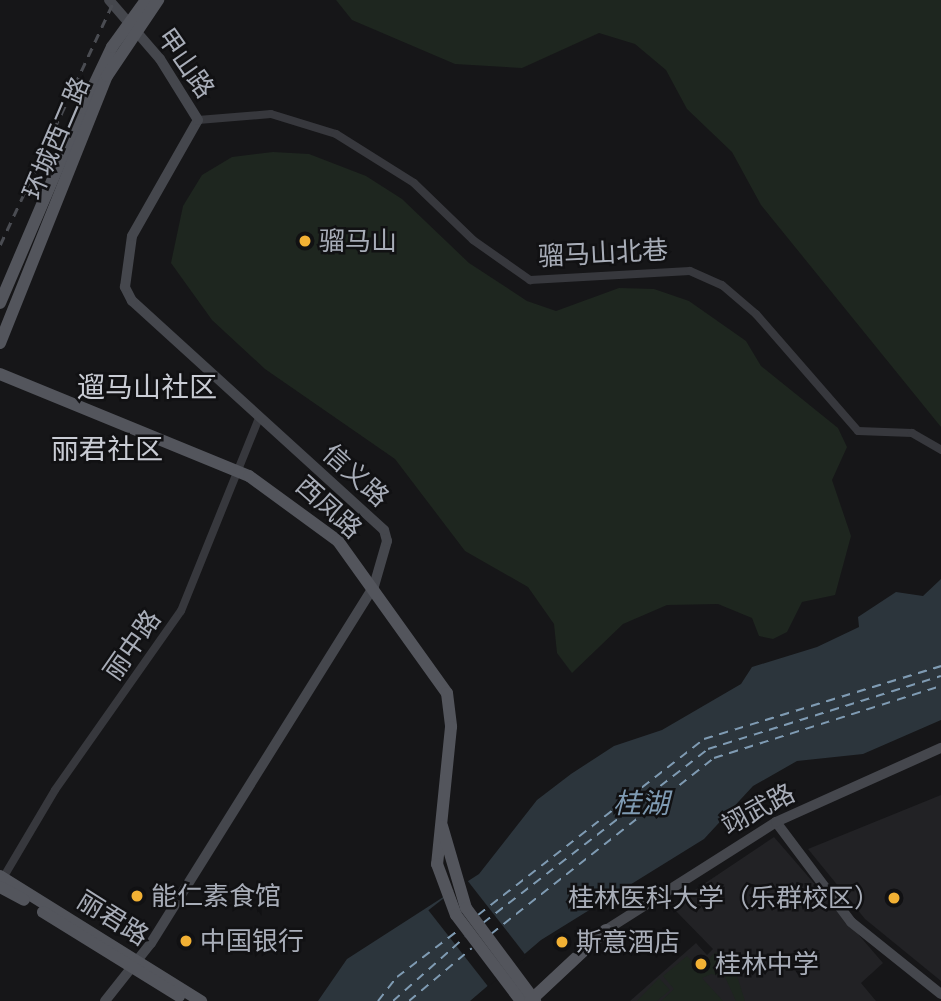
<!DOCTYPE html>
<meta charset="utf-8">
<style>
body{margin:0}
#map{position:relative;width:941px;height:1001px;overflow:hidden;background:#161618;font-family:Mulish,"Noto Sans SC",sans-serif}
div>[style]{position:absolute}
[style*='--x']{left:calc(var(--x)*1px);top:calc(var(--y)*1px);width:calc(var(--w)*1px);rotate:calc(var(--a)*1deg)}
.built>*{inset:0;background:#222225}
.green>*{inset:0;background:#1e261f}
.water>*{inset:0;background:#2c353c}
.pier>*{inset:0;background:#161618;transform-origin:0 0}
.ferry>*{height:2px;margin-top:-1px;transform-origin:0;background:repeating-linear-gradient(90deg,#7f9bb3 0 9px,transparent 0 16px)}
.street>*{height:8px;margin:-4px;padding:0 4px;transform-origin:4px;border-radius:4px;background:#37383d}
.secondary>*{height:10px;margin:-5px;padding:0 5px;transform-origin:5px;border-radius:5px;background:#45474d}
.primary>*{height:12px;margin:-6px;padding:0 6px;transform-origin:6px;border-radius:6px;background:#53555c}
.rail>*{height:2.5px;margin-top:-1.25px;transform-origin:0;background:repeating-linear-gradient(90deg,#4a4c52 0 9px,transparent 0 16px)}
.dots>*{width:19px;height:19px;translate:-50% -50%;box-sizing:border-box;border:4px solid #111113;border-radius:50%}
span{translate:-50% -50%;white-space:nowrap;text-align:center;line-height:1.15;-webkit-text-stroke:5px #111113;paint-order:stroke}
.street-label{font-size:26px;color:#a8adb8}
.poi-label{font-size:26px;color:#a8adb8}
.left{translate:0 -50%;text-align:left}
.right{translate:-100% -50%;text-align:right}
.neighbourhood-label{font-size:28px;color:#c9ccd4}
.water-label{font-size:28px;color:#7f9bb3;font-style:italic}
</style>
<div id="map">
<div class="built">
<i style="clip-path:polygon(941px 795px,941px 981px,865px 919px,808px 849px)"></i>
<i style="clip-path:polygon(774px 837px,883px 963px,861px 983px,876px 1001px,630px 1001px,696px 943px,707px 955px,713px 949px,671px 906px)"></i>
</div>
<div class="green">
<i style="clip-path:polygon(336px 0,941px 0,941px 427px,761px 205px,732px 152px,687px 109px,666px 70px,635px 44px,599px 33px,522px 68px,455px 64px,352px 20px)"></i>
<i style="clip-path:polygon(273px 152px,309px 154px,366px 176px,402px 199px,469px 263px,527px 301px,556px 311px,619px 288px,654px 289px,689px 301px,746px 341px,761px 366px,838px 428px,847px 447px,832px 480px,851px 536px,835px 595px,802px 602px,787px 632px,773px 639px,759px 636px,752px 618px,718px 604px,667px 605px,623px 624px,572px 673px,557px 653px,554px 624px,528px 587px,465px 551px,395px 459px,265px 369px,212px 320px,171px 263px,183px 206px,202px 175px,232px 157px)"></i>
<i style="clip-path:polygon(716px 952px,722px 957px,714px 965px,737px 976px,745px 1001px,736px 1001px,725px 977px,711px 974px,702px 978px,723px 1001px,661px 1001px,674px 989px,663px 976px,687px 956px,698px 968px)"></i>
<i style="clip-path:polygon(659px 978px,670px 990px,657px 1001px,637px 1001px)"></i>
</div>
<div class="water">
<i style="clip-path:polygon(941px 579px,941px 720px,863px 754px,797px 761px,753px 786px,704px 839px,541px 940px,470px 1001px,318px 1001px,347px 959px,479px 874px,537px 800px,571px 774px,614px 746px,662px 730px,741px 684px,752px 667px,817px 647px,859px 627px,858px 617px,896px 592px,923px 596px)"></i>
</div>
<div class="pier">
<i style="left:467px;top:880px;width:97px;height:49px;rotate:52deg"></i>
</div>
<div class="ferry">
<i style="--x:478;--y:915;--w:286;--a:-37.9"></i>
<i style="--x:704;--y:739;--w:248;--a:-17.1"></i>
<i style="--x:483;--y:923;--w:284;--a:-37.7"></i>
<i style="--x:708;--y:749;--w:244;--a:-17.4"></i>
<i style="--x:491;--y:934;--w:284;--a:-38.3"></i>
<i style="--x:714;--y:758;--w:238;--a:-17.6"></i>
<i style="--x:378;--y:1001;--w:31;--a:-52"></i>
<i style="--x:397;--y:977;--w:79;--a:-37.3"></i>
<i style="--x:393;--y:1001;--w:96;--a:-41.6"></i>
<i style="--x:409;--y:1001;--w:82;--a:-40.1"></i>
</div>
<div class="street">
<i style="--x:198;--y:120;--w:73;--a:-4.7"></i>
<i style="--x:271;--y:114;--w:68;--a:17.1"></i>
<i style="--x:336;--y:134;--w:92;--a:32.1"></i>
<i style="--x:414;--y:183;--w:82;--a:44"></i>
<i style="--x:473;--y:240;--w:70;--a:35.1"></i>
<i style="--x:530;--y:280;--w:160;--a:-3.2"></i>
<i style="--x:690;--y:271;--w:35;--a:24"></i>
<i style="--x:722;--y:285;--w:45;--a:40.5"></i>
<i style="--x:756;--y:314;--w:155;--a:48.9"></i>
<i style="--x:858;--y:431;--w:54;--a:2.1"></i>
<i style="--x:912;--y:433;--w:34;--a:30"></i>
<i style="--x:3;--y:878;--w:102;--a:-59.4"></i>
<i style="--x:55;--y:790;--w:219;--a:-54.9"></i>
<i style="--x:181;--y:611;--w:208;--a:-68"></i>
</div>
<div class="secondary">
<i style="--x:776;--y:822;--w:125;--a:53.1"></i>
<i style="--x:851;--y:922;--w:115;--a:38.7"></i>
<i style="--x:606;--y:930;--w:201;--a:-32.4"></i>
<i style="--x:776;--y:822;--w:181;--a:-24.2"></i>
<i style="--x:105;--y:1001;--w:74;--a:-51.6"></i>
<i style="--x:151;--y:943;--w:421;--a:-58"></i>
<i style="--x:374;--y:586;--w:47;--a:-73.9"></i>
<i style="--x:387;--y:541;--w:11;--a:-105"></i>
<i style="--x:384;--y:530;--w:341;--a:-137.7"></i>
<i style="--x:132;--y:301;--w:16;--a:-117"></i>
<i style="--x:125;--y:287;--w:51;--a:-82.2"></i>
<i style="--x:132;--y:236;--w:133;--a:-60.4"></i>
<i style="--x:198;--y:120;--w:72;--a:-121.9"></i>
<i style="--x:160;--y:59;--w:78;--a:-130.8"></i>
</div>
<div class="primary">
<i style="--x:0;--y:303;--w:212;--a:-66.9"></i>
<i style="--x:83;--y:108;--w:68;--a:-64.6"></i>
<i style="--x:112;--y:47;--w:58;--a:-54.1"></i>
<i style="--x:0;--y:343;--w:288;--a:-68.2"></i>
<i style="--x:107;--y:76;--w:92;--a:-56.1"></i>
<i style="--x:0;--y:374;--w:269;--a:22.3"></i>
<i style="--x:249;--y:476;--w:110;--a:36.1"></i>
<i style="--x:338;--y:541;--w:187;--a:54.4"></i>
<i style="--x:447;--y:693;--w:34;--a:83"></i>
<i style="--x:451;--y:727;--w:138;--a:95.8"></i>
<i style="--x:437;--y:864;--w:54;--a:69.6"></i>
<i style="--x:456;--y:915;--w:108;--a:52.9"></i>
<i style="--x:442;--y:826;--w:85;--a:73.7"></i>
<i style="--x:466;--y:908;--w:116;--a:53.4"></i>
<i style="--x:0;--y:876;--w:237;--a:31.9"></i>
<i style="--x:0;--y:887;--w:27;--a:28"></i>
<i style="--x:43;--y:912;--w:160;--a:31.7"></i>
<i style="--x:530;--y:1001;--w:104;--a:-43.1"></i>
</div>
<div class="rail">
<i style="--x:0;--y:245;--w:270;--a:-65"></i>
</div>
<div class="dots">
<i style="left:305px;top:241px;background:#f2b134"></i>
<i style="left:137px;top:896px;background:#f2b134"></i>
<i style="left:894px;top:898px;background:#f2b134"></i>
<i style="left:186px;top:941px;background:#f2b134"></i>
<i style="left:562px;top:942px;background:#f2b134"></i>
<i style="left:701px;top:964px;background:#f2b134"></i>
</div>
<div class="street-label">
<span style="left:186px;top:63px;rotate:55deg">甲山路</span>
<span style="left:56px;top:138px;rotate:-67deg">环城西二路</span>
<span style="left:603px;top:253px;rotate:-3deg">骝马山北巷</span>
<span style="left:356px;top:475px;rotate:42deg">信义路</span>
<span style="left:329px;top:507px;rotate:42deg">西凤路</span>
<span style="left:132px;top:645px;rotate:-55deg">丽中路</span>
<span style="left:758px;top:809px;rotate:-28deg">翊武路</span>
<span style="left:113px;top:918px;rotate:32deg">丽君路</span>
</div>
<div class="poi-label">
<span class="left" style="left:319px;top:241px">骝马山</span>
<span class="left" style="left:151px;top:896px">能仁素食馆</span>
<span class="right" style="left:880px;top:898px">桂林医科大学（乐群校区）</span>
<span class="left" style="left:200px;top:941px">中国银行</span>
<span class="left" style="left:576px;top:942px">斯意酒店</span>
<span class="left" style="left:715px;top:964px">桂林中学</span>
</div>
<div class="neighbourhood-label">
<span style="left:147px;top:387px">遛马山社区</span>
<span style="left:107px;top:449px">丽君社区</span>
</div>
<div class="water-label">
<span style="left:641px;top:803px">桂湖</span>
</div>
</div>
